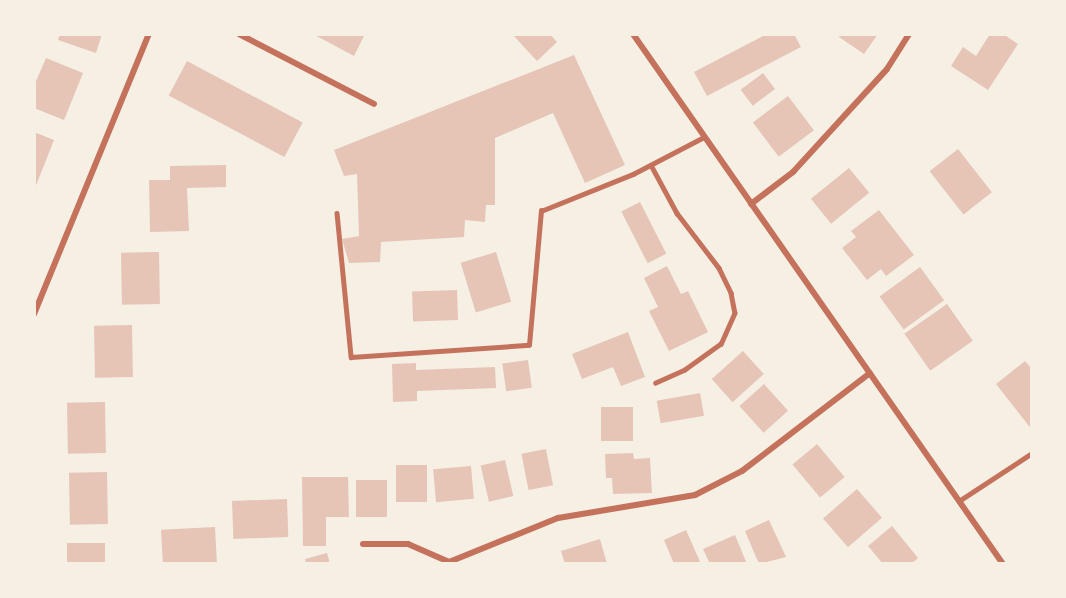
<!DOCTYPE html>
<style>
body{margin:0}
#map{position:relative;width:1066px;height:598px;overflow:hidden;background:#f6efe4;font-family:Bitter,serif}
div>[style]{position:absolute}
[style*='--x']{left:calc(var(--x)*1px);top:calc(var(--y)*1px);width:calc(var(--w)*1px);rotate:calc(var(--a)*1deg)}
.building>*{inset:0;background:#e6c5b7;transform-origin:0 0}
.service>*{height:4.5px;margin:-2.25px;padding:0 2.25px;transform-origin:2.25px;border-radius:2.25px;background:#c5725c}
.minor>*{height:6px;margin:-3px;padding:0 3px;transform-origin:3px;border-radius:3px;background:#c5725c}
span{translate:-50% -50%;white-space:nowrap;text-align:center;line-height:1.15;-webkit-text-stroke:4.5px #f6efe4;paint-order:stroke}
.frame{position:absolute;inset:0;border:36px solid #f6efe4;pointer-events:none}
</style>
<div id="map">
<div class="building">
<i style="clip-path:polygon(60px 34px,102px 34px,96px 53px,58px 40px)"></i>
<i style="clip-path:polygon(313px 34px,365px 34px,354px 56px)"></i>
<i style="clip-path:polygon(512px 34px,550px 34px,557px 42px,537px 61px)"></i>
<i style="clip-path:polygon(767px 34px,794px 34px,801px 47px,707px 96px,694px 72px)"></i>
<i style="clip-path:polygon(841px 34px,878px 34px,864px 54px,839px 37px)"></i>
<i style="clip-path:polygon(990px 34px,1003px 34px,1018px 44px,988px 90px,951px 66px,963px 47px,976px 56px)"></i>
<i style="clip-path:polygon(574px 55px,625px 165px,585px 183px,553px 113px,495px 138px,495px 205px,486px 205px,485px 222px,465px 220px,464px 237px,381px 242px,380px 262px,349px 263px,342px 239px,359px 236px,357px 174px,344px 176px,334px 150px)"></i>
<i style="clip-path:polygon(46px 58px,83px 73px,64px 120px,34px 108px,34px 86px)"></i>
<i style="left:187px;top:61px;width:131px;height:39px;rotate:28deg"></i>
<i style="left:763px;top:73px;width:20px;height:28px;rotate:53deg"></i>
<i style="left:788px;top:96px;width:43px;height:44px;rotate:53deg"></i>
<i style="clip-path:polygon(34px 132px,54px 140px,35px 188px,34px 188px)"></i>
<i style="left:958px;top:149px;width:55px;height:36px;rotate:52deg"></i>
<i style="clip-path:polygon(226px 165px,226px 187px,187px 188px,189px 231px,150px 232px,149px 180px,170px 180px,170px 166px)"></i>
<i style="left:849px;top:168px;width:32px;height:49px;rotate:51deg"></i>
<i style="left:640px;top:202px;width:58px;height:21px;rotate:63deg"></i>
<i style="clip-path:polygon(879px 210px,914px 255px,886px 276px,881px 269px,867px 280px,842px 248px,856px 237px,851px 231px)"></i>
<i style="left:159px;top:252px;width:52px;height:38px;rotate:89deg"></i>
<i style="left:496px;top:252px;width:52px;height:37px;rotate:73deg"></i>
<i style="clip-path:polygon(667px 266px,681px 294px,688px 291px,708px 332px,669px 351px,649px 311px,658px 307px,644px 278px)"></i>
<i style="left:920px;top:267px;width:41px;height:50px;rotate:54deg"></i>
<i style="left:457px;top:290px;width:30px;height:45px;rotate:88deg"></i>
<i style="left:947px;top:304px;width:45px;height:52px;rotate:55deg"></i>
<i style="left:132px;top:325px;width:52px;height:38px;rotate:89deg"></i>
<i style="clip-path:polygon(628px 332px,645px 377px,621px 386px,613px 367px,582px 379px,572px 354px)"></i>
<i style="left:743px;top:351px;width:31px;height:42px;rotate:48deg"></i>
<i style="left:528px;top:360px;width:28px;height:26px;rotate:82deg"></i>
<i style="clip-path:polygon(1025px 361px,1032px 369px,1032px 430px,996px 384px)"></i>
<i style="clip-path:polygon(416px 363px,416px 370px,495px 367px,496px 388px,417px 391px,417px 401px,393px 402px,392px 364px)"></i>
<i style="left:764px;top:384px;width:36px;height:33px;rotate:48deg"></i>
<i style="left:700px;top:393px;width:23px;height:44px;rotate:80deg"></i>
<i style="left:105px;top:402px;width:51px;height:38px;rotate:89deg"></i>
<i style="left:601px;top:407px;width:32px;height:34px"></i>
<i style="left:817px;top:444px;width:43px;height:32px;rotate:50deg"></i>
<i style="left:546px;top:449px;width:37px;height:25px;rotate:79deg"></i>
<i style="clip-path:polygon(633px 453px,634px 459px,650px 458px,652px 493px,613px 494px,612px 478px,606px 478px,605px 454px)"></i>
<i style="left:505px;top:460px;width:37px;height:25px;rotate:77deg"></i>
<i style="left:396px;top:465px;width:31px;height:37px"></i>
<i style="left:471px;top:466px;width:33px;height:38px;rotate:85deg"></i>
<i style="left:107px;top:472px;width:52px;height:38px;rotate:89deg"></i>
<i style="clip-path:polygon(302px 477px,348px 477px,349px 517px,326px 517px,326px 546px,303px 546px)"></i>
<i style="left:356px;top:480px;width:31px;height:37px"></i>
<i style="left:857px;top:489px;width:38px;height:45px;rotate:49deg"></i>
<i style="left:287px;top:499px;width:38px;height:55px;rotate:88deg"></i>
<i style="clip-path:polygon(769px 520px,786px 557px,759px 564px,745px 531px)"></i>
<i style="clip-path:polygon(892px 526px,918px 558px,911px 564px,883px 564px,868px 546px)"></i>
<i style="left:215px;top:527px;width:37px;height:54px;rotate:87deg"></i>
<i style="clip-path:polygon(686px 530px,701px 564px,674px 564px,664px 540px)"></i>
<i style="clip-path:polygon(735px 535px,747px 564px,710px 564px,703px 549px)"></i>
<i style="clip-path:polygon(600px 539px,607px 564px,565px 564px,561px 551px)"></i>
<i style="left:105px;top:543px;width:21px;height:38px;rotate:90deg"></i>
<i style="clip-path:polygon(327px 553px,330px 564px,306px 564px,305px 559px)"></i>
</div>
<div class="service">
<i style="--x:651;--y:165;--w:55;--a:61.6"></i>
<i style="--x:677;--y:213;--w:69;--a:52.6"></i>
<i style="--x:719;--y:268;--w:28;--a:64"></i>
<i style="--x:731;--y:293;--w:20;--a:79"></i>
<i style="--x:735;--y:313;--w:34;--a:114"></i>
<i style="--x:721;--y:344;--w:44;--a:144.2"></i>
<i style="--x:685;--y:370;--w:32;--a:156"></i>
<i style="--x:337;--y:213;--w:145;--a:84.4"></i>
<i style="--x:351;--y:357;--w:178;--a:-3.9"></i>
<i style="--x:529;--y:345;--w:135;--a:-84.9"></i>
<i style="--x:541;--y:211;--w:99;--a:-21.9"></i>
<i style="--x:633;--y:174;--w:80;--a:-27.5"></i>
<i style="--x:959;--y:501;--w:87;--a:-33.3"></i>
</div>
<div class="minor">
<i style="--x:239;--y:34;--w:152;--a:27.4"></i>
<i style="--x:633;--y:34;--w:646;--a:55.08"></i>
<i style="--x:751;--y:204;--w:53;--a:-37.3"></i>
<i style="--x:793;--y:172;--w:139;--a:-47.6"></i>
<i style="--x:887;--y:69;--w:41;--a:-57.8"></i>
<i style="--x:34;--y:314;--w:303;--a:-67.7"></i>
<i style="--x:363;--y:544;--w:45;--a:0"></i>
<i style="--x:408;--y:544;--w:45;--a:23.7"></i>
<i style="--x:449;--y:562;--w:118;--a:-22"></i>
<i style="--x:558;--y:518;--w:139;--a:-9.5"></i>
<i style="--x:695;--y:495;--w:53;--a:-27.1"></i>
<i style="--x:742;--y:471;--w:161;--a:-37.4"></i>
</div>
<div class="frame"></div>
</div>
